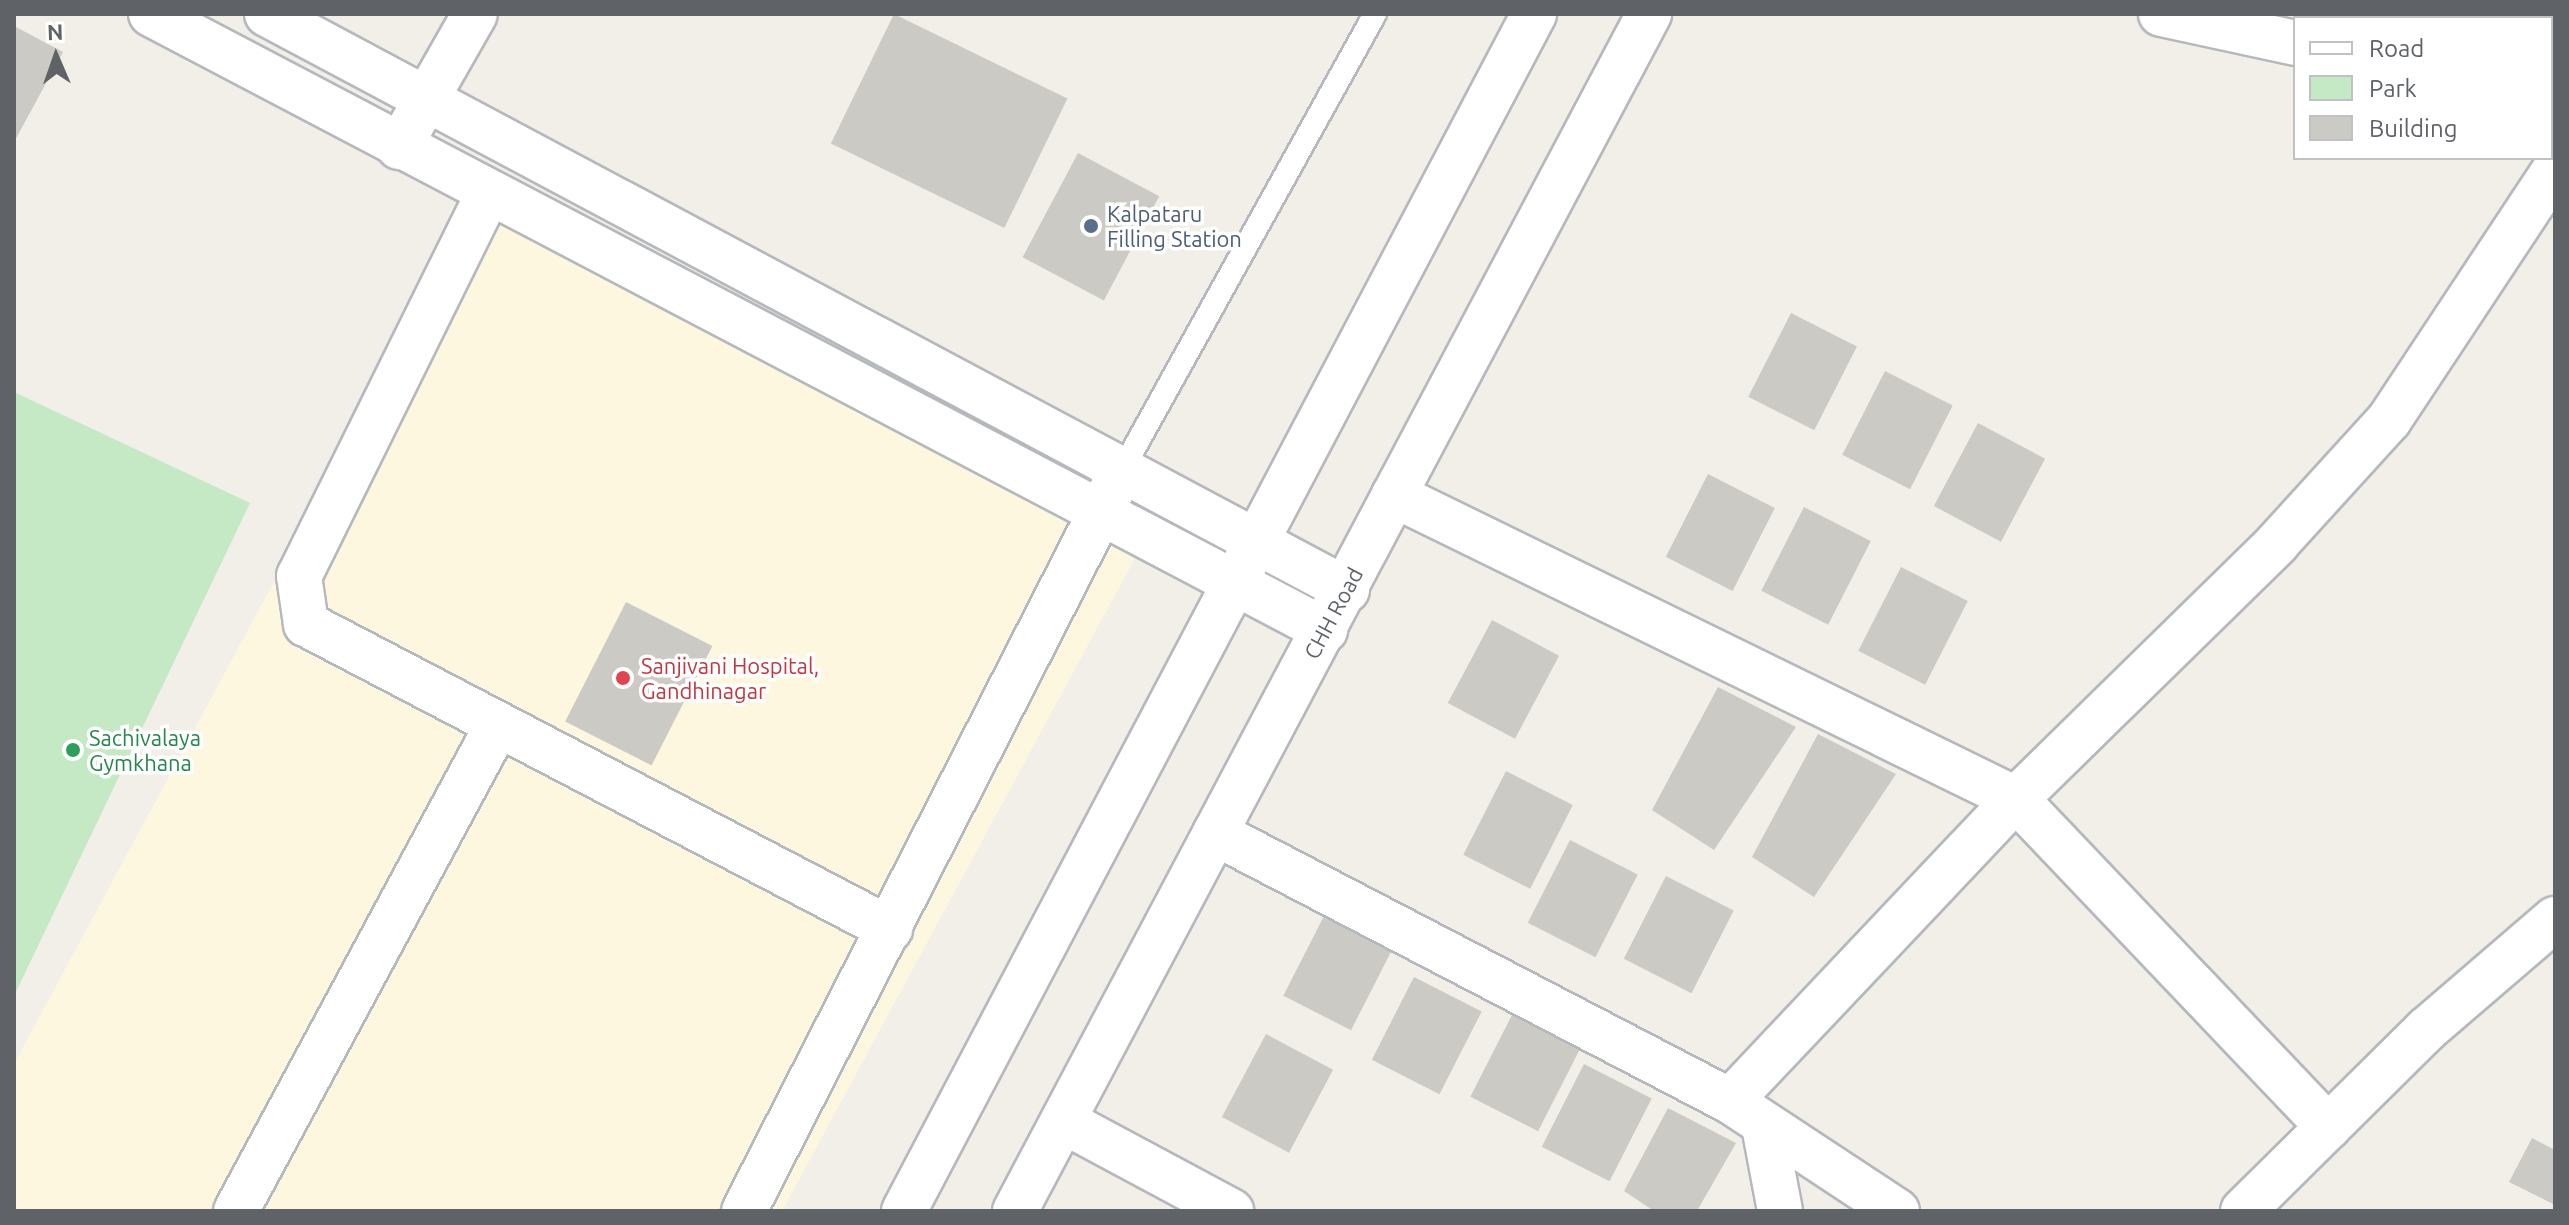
<!DOCTYPE html>
<style>
body{margin:0}
#map{position:relative;width:2569px;height:1225px;overflow:hidden;background:#f1efe8;font-family:Ubuntu,sans-serif}
div>[style]{position:absolute}
[style*='--x']{left:calc(var(--x)*1px);top:calc(var(--y)*1px);width:calc(var(--w)*1px);rotate:calc(var(--a)*1deg)}
.commercial>*{inset:0;background:#fef7e0}
.green>*{inset:0;background:#c5e8c5}
.building>*{inset:0;background:#cccac5;transform-origin:0 0}
.roads{filter:drop-shadow(2px 0 #b5b8bc) drop-shadow(-2px 0 #b5b8bc) drop-shadow(0 2px #b5b8bc) drop-shadow(0 -2px #b5b8bc)}
.lane>*{height:22px;margin:-11px;padding:0 11px;transform-origin:11px;border-radius:11px;background:#fff}
.street>*{height:44px;margin:-22px;padding:0 22px;transform-origin:22px;border-radius:22px;background:#fff}
.secondary>*{height:44px;margin:-22px;padding:0 22px;transform-origin:22px;border-radius:22px;background:#fff}
.dots>*{width:22px;height:22px;translate:-50% -50%;box-sizing:border-box;border:4px solid #fff;border-radius:50%}
span{translate:-50% -50%;white-space:nowrap;text-align:center;line-height:1.15;-webkit-text-stroke:7px #fff;paint-order:stroke}
.service-label{font-size:22px;color:#4e5e75}
.left{translate:0 -50%;text-align:left}
.street-label{font-size:22px;color:#5f6368}
.health-label{font-size:22px;color:#be3a42}
.leisure-label{font-size:22px;color:#27864d}
.frame{position:absolute;inset:0;border:16px solid #5f6368;pointer-events:none}
.legend{position:absolute;left:2293px;top:16px;width:260px;height:144px;box-sizing:border-box;background:#fff;border:2px solid #bfc1c3;margin:0;padding:10px 14px;list-style:none;font-size:24px;color:#5f6368}
.legend li{display:flex;align-items:center;gap:16px;height:40px}
.legend b{width:40px;border:2px solid #bfc1c3}
.north{position:absolute;left:16px;top:16px;width:80px;height:80px;-webkit-text-stroke:6px #fff;paint-order:stroke;rotate:358deg;font-size:22px;font-weight:700;line-height:32px;text-align:center;color:#5f6368}
.north::after{content:'';display:block;margin:auto;width:28px;height:36px;background:#5f6368;clip-path:polygon(50% 0,100% 100%,50% 72%,0 100%)}
</style>
<div id="map">
<div class="commercial">
<i style="clip-path:polygon(476px 207px,1135px 558px,782px 1211px,14px 1211px,14px 1064px)"></i>
</div>
<div class="green">
<i style="clip-path:polygon(14px 392px,250px 503px,14px 996px)"></i>
</div>
<div class="building">
<i style="left:894px;top:14px;width:193px;height:144px;rotate:26deg"></i>
<i style="clip-path:polygon(14px 26px,63px 52px,14px 142px)"></i>
<i style="left:1078px;top:153px;width:92px;height:118px;rotate:28deg"></i>
<i style="left:1791px;top:313px;width:74px;height:94px;rotate:27deg"></i>
<i style="left:1885px;top:371px;width:76px;height:94px;rotate:27deg"></i>
<i style="left:1978px;top:423px;width:76px;height:94px;rotate:28deg"></i>
<i style="left:1708px;top:474px;width:75px;height:93px;rotate:27deg"></i>
<i style="left:1804px;top:507px;width:75px;height:94px;rotate:27deg"></i>
<i style="left:1901px;top:567px;width:75px;height:94px;rotate:27deg"></i>
<i style="left:626px;top:602px;width:97px;height:134px;rotate:27deg"></i>
<i style="left:1492px;top:620px;width:76px;height:94px;rotate:28deg"></i>
<i style="clip-path:polygon(1718px 687px,1796px 727px,1714px 850px,1652px 810px)"></i>
<i style="clip-path:polygon(1818px 734px,1896px 774px,1814px 897px,1752px 857px)"></i>
<i style="left:1506px;top:771px;width:75px;height:94px;rotate:27deg"></i>
<i style="left:1570px;top:840px;width:76px;height:93px;rotate:27deg"></i>
<i style="left:1666px;top:876px;width:76px;height:93px;rotate:27deg"></i>
<i style="left:1326px;top:912px;width:76px;height:94px;rotate:27deg"></i>
<i style="left:1414px;top:977px;width:76px;height:93px;rotate:27deg"></i>
<i style="left:1513px;top:1013px;width:76px;height:94px;rotate:27deg"></i>
<i style="left:1266px;top:1034px;width:76px;height:94px;rotate:28deg"></i>
<i style="left:1584px;top:1064px;width:76px;height:93px;rotate:27deg"></i>
<i style="clip-path:polygon(1668px 1108px,1736px 1143px,1697px 1211px,1654px 1211px,1624px 1191px)"></i>
<i style="clip-path:polygon(2532px 1138px,2555px 1150px,2555px 1205px,2509px 1182px)"></i>
</div>
<div class="roads">
<div class="lane">
<i style="--x:1122;--y:470;--w:521;--a:-60.98"></i>
</div>
<div class="street">
<i style="--x:2161;--y:14;--w:137;--a:12.2"></i>
<i style="--x:2551;--y:99;--w:4;--a:14"></i>
<i style="--x:399;--y:147;--w:153;--a:-60.3"></i>
<i style="--x:488;--y:194;--w:426;--a:116.3"></i>
<i style="--x:299;--y:576;--w:49;--a:81.7"></i>
<i style="--x:306;--y:624;--w:659;--a:27.58"></i>
<i style="--x:1394;--y:495;--w:692;--a:26.05"></i>
<i style="--x:2016;--y:799;--w:366;--a:-44.4"></i>
<i style="--x:2277;--y:543;--w:166;--a:-47.7"></i>
<i style="--x:2389;--y:420;--w:301;--a:-56.5"></i>
<i style="--x:1215;--y:833;--w:581;--a:27.49"></i>
<i style="--x:1730;--y:1101;--w:200;--a:33.4"></i>
<i style="--x:1730;--y:1101;--w:416;--a:-46.6"></i>
<i style="--x:2016;--y:799;--w:453;--a:46.4"></i>
<i style="--x:1063;--y:1121;--w:191;--a:28.2"></i>
<i style="--x:1764;--y:1126;--w:86;--a:79.3"></i>
<i style="--x:236;--y:1211;--w:549;--a:-61.71"></i>
<i style="--x:744;--y:1211;--w:832;--a:-62.97"></i>
<i style="--x:2243;--y:1211;--w:259;--a:-44.7"></i>
<i style="--x:2427;--y:1029;--w:169;--a:-40.7"></i>
</div>
<div class="secondary">
<i style="--x:151;--y:14;--w:1326;--a:27.69"></i>
<i style="--x:267;--y:14;--w:1224;--a:28.07"></i>
<i style="--x:904;--y:1211;--w:1353;--a:-62.24"></i>
<i style="--x:1015;--y:1211;--w:1355;--a:-62.09"></i>
</div>
</div>
<div class="dots">
<i style="left:1091px;top:226px;background:#5c6f8a"></i>
<i style="left:623px;top:678px;background:#e0444e"></i>
<i style="left:73px;top:750px;background:#2e9e5b"></i>
</div>
<div class="service-label">
<span class="left" style="left:1107px;top:226px">Kalpataru<br>Filling Station</span>
</div>
<div class="street-label">
<span style="left:1333px;top:613px;rotate:-62deg">CHH Road</span>
</div>
<div class="health-label">
<span class="left" style="left:641px;top:678px">Sanjivani Hospital,<br>Gandhinagar</span>
</div>
<div class="leisure-label">
<span class="left" style="left:89px;top:750px">Sachivalaya<br>Gymkhana</span>
</div>
<div class="frame"></div>
<ul class="legend">
<li><b style="height:10px;background:#fff"></b>Road</li>
<li><b style="height:22px;background:#c5e8c5"></b>Park</li>
<li><b style="height:22px;background:#cccac5"></b>Building</li>
</ul>
<div class="north">N</div>
</div>
